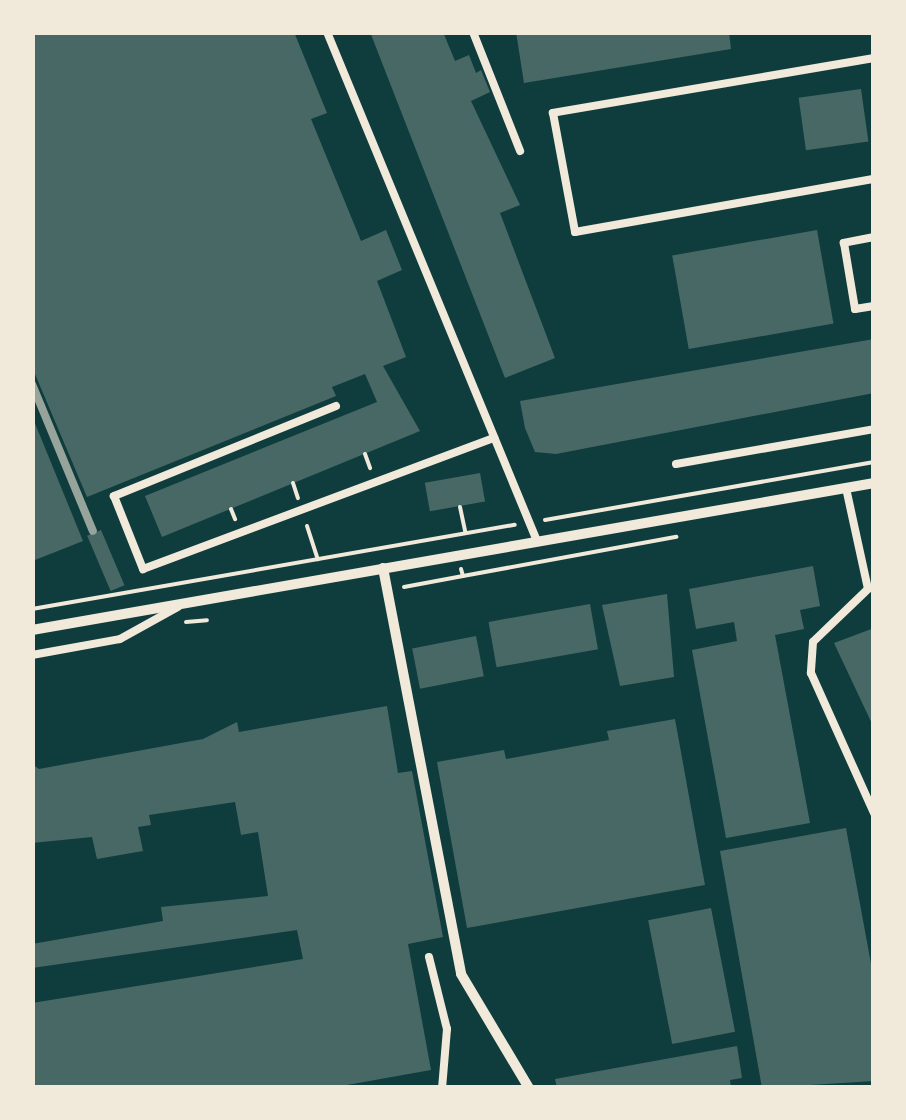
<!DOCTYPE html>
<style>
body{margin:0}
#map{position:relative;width:906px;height:1120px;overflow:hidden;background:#0f3d3e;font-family:"Space Grotesk",sans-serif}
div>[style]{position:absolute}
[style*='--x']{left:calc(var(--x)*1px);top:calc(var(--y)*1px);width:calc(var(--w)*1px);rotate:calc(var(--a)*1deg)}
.building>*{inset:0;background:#486865;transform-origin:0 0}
.path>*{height:4px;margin:-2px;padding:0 2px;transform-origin:2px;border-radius:2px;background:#f1e9da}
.service>*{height:8px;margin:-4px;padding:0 4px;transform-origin:4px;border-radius:4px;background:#f1e9da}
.minor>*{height:10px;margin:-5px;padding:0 5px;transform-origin:5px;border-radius:5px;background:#f1e9da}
.rail>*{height:8px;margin:-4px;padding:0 4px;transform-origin:4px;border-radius:4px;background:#97a49c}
span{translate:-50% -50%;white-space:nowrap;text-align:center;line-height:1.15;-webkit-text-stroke:9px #f1e9da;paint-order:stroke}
.frame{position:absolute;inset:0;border:35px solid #f1e9da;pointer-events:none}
</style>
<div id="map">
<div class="building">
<i style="clip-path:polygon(32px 32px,294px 32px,327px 113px,311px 119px,361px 241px,386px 230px,402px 270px,377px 281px,406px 357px,383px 366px,420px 431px,162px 537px,145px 496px,377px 402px,365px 374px,332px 387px,336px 396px,87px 497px,32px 367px)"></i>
<i style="clip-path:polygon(370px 32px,443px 32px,455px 61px,469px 55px,476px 73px,481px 70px,490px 92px,471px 101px,520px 205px,500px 213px,555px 358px,505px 378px)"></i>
<i style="clip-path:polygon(516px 32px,729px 32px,731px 49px,524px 83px)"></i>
<i style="left:861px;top:89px;width:53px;height:63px;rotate:82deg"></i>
<i style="left:817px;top:230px;width:95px;height:147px;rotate:80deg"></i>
<i style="clip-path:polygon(874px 339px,874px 393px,556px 454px,535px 452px,525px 428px,520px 401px)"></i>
<i style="clip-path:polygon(32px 416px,83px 541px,35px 560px,32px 553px)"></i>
<i style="left:480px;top:473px;width:29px;height:56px;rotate:80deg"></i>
<i style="left:101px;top:530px;width:60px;height:15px;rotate:67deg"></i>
<i style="clip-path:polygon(813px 566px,820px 606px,800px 610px,804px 629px,775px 635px,810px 823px,726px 838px,692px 650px,737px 641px,734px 622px,696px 629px,689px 589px)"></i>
<i style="clip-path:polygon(667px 594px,674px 677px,620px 686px,602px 605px)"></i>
<i style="left:590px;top:604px;width:46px;height:103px;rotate:80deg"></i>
<i style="clip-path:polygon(874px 628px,874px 728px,834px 643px)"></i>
<i style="left:476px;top:636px;width:41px;height:65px;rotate:79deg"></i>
<i style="clip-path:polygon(387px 706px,398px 773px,412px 771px,443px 937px,408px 944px,431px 1070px,330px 1088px,32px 1088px,32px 1003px,303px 959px,297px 930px,32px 968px,32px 944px,163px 921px,161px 907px,268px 896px,258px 832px,241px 835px,235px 802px,149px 815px,151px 825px,138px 827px,143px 851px,97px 859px,92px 837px,32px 843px,32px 764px,39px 769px,203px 739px,237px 722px,239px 732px)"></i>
<i style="clip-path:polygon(675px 719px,705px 885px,467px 928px,437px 762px,504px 750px,506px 759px,609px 740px,607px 731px)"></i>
<i style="clip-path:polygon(846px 828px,874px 980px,874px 1081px,762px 1088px,720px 851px)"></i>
<i style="left:711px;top:908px;width:126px;height:64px;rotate:79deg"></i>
<i style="clip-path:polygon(737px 1046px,742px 1078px,730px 1080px,731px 1088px,557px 1088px,555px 1079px)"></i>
</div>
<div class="path">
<i style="--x:365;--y:454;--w:15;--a:70"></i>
<i style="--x:293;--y:483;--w:16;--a:72"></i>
<i style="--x:460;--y:507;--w:25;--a:78"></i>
<i style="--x:231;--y:509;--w:11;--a:68"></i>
<i style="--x:545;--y:520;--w:334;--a:-10"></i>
<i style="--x:307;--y:526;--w:35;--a:72"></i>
<i style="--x:461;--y:569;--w:7;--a:74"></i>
<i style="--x:463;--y:576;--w:217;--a:-10.4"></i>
<i style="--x:404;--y:587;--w:60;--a:-10.6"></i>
<i style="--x:32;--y:609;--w:490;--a:-9.9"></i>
<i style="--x:186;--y:622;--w:21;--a:-5"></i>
</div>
<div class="service">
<i style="--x:327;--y:32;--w:551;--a:67.58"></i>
<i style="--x:473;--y:32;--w:128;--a:68.4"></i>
<i style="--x:874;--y:58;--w:326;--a:170.3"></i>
<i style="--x:553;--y:113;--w:121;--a:79.5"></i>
<i style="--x:575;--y:232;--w:304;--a:-10.1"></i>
<i style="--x:874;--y:237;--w:31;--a:169"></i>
<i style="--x:844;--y:243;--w:67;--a:80.5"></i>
<i style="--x:855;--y:309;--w:19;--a:-9"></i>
<i style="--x:336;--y:406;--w:240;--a:157.9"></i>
<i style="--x:114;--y:496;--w:79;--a:68.3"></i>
<i style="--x:143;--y:569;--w:375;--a:-20.5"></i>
<i style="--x:676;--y:464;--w:201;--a:-10"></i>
<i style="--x:846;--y:488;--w:103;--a:77.7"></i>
<i style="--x:868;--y:589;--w:76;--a:136.1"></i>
<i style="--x:813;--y:642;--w:31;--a:94"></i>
<i style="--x:811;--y:673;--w:154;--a:65.8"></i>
<i style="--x:32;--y:655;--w:89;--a:-10.3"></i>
<i style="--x:120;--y:639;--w:66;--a:-28.9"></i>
<i style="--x:429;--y:957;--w:74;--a:76"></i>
<i style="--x:447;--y:1029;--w:59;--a:94.8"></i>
</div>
<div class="minor">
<i style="--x:383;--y:568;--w:413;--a:79.1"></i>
<i style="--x:461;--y:974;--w:133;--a:59.2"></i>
<i style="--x:32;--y:630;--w:855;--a:-9.9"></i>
</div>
<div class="rail">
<i style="--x:32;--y:384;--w:159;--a:67.5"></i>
</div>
<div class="frame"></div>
</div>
